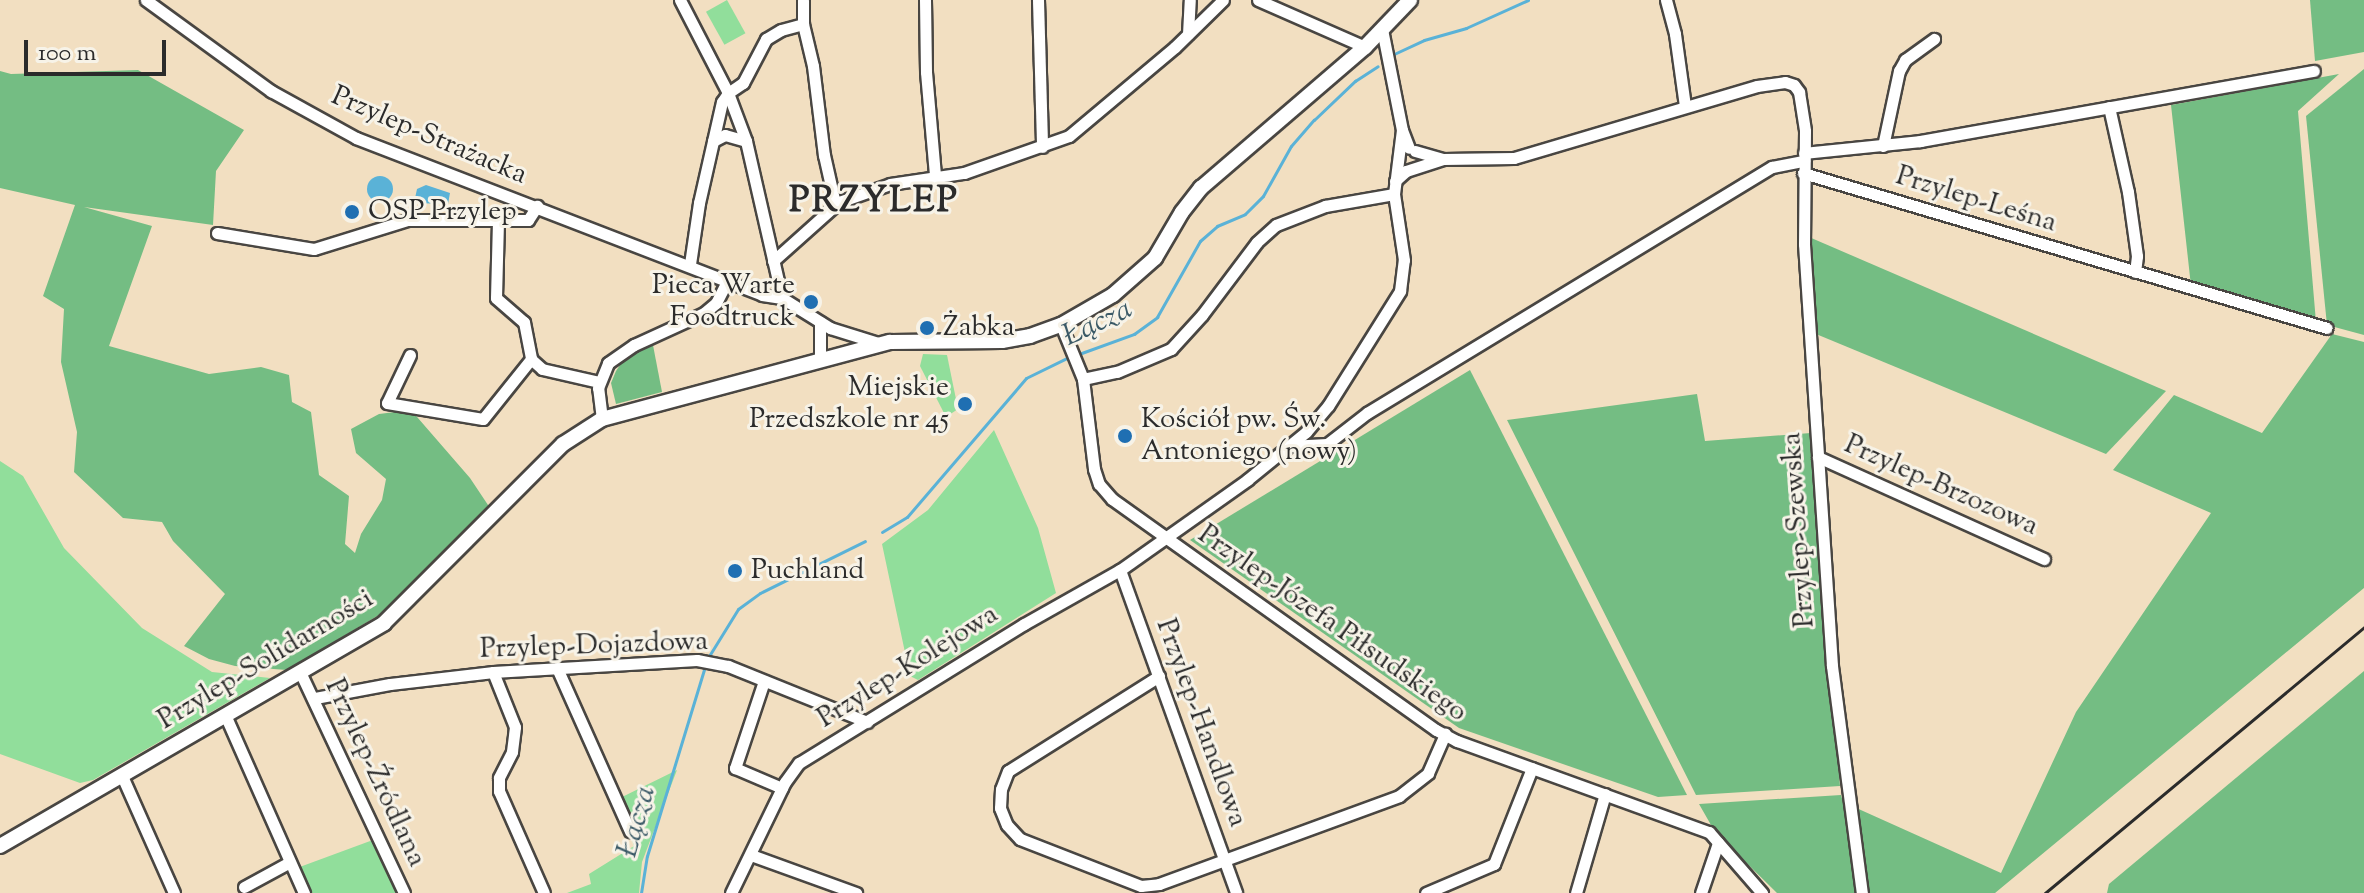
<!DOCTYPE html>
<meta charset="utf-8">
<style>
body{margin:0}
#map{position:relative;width:2364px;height:893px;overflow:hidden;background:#f2dfc1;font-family:"Sorts Mill Goudy",serif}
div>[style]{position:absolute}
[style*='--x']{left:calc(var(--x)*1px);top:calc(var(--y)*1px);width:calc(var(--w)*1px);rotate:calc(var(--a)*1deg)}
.green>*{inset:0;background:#91de9b;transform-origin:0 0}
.forest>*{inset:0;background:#74bd83}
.water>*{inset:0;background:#5ab2d7}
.round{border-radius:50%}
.stream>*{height:3px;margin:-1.5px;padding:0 1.5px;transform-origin:1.5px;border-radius:1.5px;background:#5ab2d7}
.roads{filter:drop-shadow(2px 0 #494642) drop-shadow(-2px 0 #494642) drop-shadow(0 2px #494642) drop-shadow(0 -2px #494642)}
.minor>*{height:11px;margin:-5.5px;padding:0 5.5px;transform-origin:5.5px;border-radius:5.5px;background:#fff}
.major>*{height:14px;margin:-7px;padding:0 7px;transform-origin:7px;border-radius:7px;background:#fff}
.rail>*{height:3px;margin:-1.5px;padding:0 1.5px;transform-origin:1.5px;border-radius:1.5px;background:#2b2b2b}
.dots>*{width:22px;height:22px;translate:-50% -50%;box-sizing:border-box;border:4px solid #f7f3e8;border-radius:50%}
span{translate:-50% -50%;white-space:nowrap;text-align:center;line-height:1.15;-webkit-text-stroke:6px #f7f3e8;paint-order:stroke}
.street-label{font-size:28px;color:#2b2b2b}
.poi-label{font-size:28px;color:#2b2b2b}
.left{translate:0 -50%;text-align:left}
.right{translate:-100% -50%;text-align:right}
.water-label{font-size:30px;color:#3b5a67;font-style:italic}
.district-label{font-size:36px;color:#2b2b2b;font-weight:700;letter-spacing:2px}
.scale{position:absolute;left:24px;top:40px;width:142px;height:36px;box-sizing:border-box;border:4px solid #2b2b2b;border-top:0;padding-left:10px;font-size:24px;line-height:28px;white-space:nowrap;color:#2b2b2b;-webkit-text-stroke:6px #f7f3e8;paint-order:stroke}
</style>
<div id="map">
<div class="green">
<i style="left:727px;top:0;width:38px;height:24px;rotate:61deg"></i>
<i style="clip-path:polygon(923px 354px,947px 355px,958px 409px,946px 417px,920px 366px)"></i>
<i style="clip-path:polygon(994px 430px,1038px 528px,1056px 593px,918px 680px,910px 676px,882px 544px,928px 510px)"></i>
<i style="clip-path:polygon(0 461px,23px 476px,64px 548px,142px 628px,212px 672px,270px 678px,93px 780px,80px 783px,0 754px)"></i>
<i style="clip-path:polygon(677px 770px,642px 862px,639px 893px,567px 893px,591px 884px,589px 874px,634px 846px,618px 799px)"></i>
<i style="clip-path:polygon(381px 837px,406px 893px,307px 893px,297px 868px)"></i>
</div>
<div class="forest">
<i style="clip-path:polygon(2310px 0,2364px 0,2364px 52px,2315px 61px)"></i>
<i style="clip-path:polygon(2364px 69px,2364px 335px,2327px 325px,2306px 116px)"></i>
<i style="clip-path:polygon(138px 70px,244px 130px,216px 171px,213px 225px,84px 207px,152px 226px,109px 346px,209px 374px,261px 367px,289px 375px,292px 402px,311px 412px,319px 475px,349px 496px,345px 544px,355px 553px,361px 534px,382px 500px,386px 479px,356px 453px,351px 429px,379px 414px,411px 410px,470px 478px,490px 508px,384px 612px,287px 670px,235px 666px,209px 659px,184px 646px,225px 594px,173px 541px,162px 522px,123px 518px,74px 472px,77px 432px,61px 362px,64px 309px,43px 296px,75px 205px,0 188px,0 71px,11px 74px)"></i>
<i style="clip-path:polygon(2339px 74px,2298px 111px,2316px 322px,2191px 286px,2171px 105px)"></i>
<i style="clip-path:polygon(1809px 237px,2166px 391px,2106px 454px,1816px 334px)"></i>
<i style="clip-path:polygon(2332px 334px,2364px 342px,2364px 588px,1995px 893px,1777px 893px,1715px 832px,1699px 804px,1841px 795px,1843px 802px,2001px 873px,2076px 712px,2211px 513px,2113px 470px,2174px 395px,2262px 433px)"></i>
<i style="clip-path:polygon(652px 340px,662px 392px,616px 404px,611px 383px,616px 371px,626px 356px)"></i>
<i style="clip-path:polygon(1470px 370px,1687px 795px,1658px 797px,1459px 728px,1190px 540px)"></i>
<i style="clip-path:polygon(1697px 394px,1705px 441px,1811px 433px,1840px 786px,1696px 795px,1507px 420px)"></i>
<i style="clip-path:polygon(2364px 671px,2364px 893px,2107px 893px,2109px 884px)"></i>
</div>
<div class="water">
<i class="round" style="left:367px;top:176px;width:26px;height:26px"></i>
<i style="clip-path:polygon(426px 185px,450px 193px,448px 204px,414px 203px,417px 189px)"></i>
</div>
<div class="stream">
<i style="--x:1394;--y:54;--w:33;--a:-25"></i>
<i style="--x:1424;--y:40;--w:44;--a:-15.9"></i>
<i style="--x:1466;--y:28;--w:68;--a:-24.3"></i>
<i style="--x:1076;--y:355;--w:62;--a:-19.9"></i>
<i style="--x:1134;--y:334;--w:29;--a:-36"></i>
<i style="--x:1157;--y:317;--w:87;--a:-60.5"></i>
<i style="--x:1200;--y:241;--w:23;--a:-41"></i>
<i style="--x:1217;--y:226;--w:30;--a:-23"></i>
<i style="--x:1245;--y:214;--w:25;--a:-45"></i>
<i style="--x:1263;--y:196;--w:57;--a:-60.8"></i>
<i style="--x:1291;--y:146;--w:35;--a:-49"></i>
<i style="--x:1314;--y:120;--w:57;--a:-43.6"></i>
<i style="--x:1355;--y:81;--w:27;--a:-33"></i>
<i style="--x:882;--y:532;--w:29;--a:-31"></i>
<i style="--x:907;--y:517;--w:183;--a:-49.4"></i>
<i style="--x:1026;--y:378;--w:48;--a:-26"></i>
<i style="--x:709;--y:656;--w:55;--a:-58.3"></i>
<i style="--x:738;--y:609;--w:27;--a:-36"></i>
<i style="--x:760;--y:593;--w:117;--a:-26.3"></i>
<i style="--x:641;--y:893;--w:37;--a:-81"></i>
<i style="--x:647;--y:856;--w:195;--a:-73"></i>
</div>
<div class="roads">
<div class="minor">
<i style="--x:146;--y:0;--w:155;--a:36.1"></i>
<i style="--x:271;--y:91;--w:97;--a:28.9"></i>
<i style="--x:356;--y:138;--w:435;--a:21.1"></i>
<i style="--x:762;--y:295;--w:20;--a:9"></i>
<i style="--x:782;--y:298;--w:57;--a:32"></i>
<i style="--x:830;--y:328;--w:53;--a:17.4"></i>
<i style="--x:680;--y:0;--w:105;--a:62.7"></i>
<i style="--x:728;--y:93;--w:51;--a:69.4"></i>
<i style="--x:746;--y:141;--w:161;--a:77.1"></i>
<i style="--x:803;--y:0;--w:24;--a:90"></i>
<i style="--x:803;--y:24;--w:43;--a:76.6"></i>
<i style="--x:813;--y:66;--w:90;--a:83"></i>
<i style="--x:824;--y:155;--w:50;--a:77.3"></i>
<i style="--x:925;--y:0;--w:72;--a:89.2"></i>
<i style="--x:926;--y:72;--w:103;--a:85"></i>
<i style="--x:1038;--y:0;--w:147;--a:88.4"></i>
<i style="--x:1258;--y:0;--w:117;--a:23.7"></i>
<i style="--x:1666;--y:0;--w:35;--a:75"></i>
<i style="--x:1675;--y:34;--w:73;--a:82.1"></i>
<i style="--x:1382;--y:29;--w:103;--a:78.8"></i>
<i style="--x:1402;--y:130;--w:19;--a:69"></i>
<i style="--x:1188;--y:34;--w:34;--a:-87"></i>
<i style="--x:2109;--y:107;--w:87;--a:77.4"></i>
<i style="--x:2128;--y:192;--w:65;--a:82"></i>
<i style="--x:2137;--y:256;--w:16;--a:97"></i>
<i style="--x:713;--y:141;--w:13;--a:-27"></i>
<i style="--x:725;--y:135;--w:22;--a:16"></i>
<i style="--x:1883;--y:146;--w:77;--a:-78"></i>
<i style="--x:1899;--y:71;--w:13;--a:-61"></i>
<i style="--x:1905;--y:60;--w:36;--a:-36"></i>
<i style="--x:1415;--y:151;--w:29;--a:16"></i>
<i style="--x:1443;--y:159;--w:71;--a:-0.8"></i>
<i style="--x:1514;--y:158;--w:253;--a:-16.5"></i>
<i style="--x:1757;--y:86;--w:28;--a:-8"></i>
<i style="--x:1785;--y:82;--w:9;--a:18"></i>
<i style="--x:1794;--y:85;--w:9;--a:54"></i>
<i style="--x:1799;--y:92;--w:39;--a:81"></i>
<i style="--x:1805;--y:131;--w:113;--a:90.5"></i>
<i style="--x:1804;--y:244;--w:423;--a:86.2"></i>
<i style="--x:1832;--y:666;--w:229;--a:82.5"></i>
<i style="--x:1804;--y:153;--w:117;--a:-5.9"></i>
<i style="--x:1920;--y:141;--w:400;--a:-10.1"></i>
<i style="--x:1803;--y:173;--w:546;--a:16.48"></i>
<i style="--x:1395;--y:181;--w:15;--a:-42"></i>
<i style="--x:1406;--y:171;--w:39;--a:-18"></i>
<i style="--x:498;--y:221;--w:77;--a:91.5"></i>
<i style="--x:496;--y:298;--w:37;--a:41"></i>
<i style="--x:524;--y:322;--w:38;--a:79"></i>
<i style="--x:531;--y:359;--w:15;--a:42"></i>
<i style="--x:542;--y:369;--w:58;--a:12.8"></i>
<i style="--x:217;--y:233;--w:98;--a:9.4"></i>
<i style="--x:314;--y:249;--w:97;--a:-17.3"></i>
<i style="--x:407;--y:220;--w:121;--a:0"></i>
<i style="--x:528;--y:220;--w:17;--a:-57"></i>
<i style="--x:773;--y:261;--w:89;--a:-41.8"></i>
<i style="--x:839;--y:202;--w:54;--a:-19.4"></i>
<i style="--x:890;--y:184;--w:75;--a:-8.5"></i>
<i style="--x:964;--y:173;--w:111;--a:-19.4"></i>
<i style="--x:1069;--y:136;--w:138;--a:-40"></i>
<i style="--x:1175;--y:47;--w:67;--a:-44.4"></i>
<i style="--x:690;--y:264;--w:62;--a:-81.6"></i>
<i style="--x:699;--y:203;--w:104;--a:-77.2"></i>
<i style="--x:722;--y:102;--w:11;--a:-56"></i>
<i style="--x:728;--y:93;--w:18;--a:-34"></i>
<i style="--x:743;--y:83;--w:50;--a:-62.4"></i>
<i style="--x:766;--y:39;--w:17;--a:-31"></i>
<i style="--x:781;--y:30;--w:23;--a:-15"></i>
<i style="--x:820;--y:322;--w:38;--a:90"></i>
<i style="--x:1061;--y:325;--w:58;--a:67.8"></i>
<i style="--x:1083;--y:379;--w:91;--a:83"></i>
<i style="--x:1094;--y:469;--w:16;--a:72"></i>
<i style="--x:1099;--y:484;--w:20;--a:49"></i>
<i style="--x:1112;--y:499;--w:398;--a:35.5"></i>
<i style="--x:1436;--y:730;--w:24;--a:28"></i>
<i style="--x:1457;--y:741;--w:268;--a:19.9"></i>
<i style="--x:1709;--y:832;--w:81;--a:49"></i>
<i style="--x:410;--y:355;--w:53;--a:115.6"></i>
<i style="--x:387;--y:403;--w:97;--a:9.5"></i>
<i style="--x:483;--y:419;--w:77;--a:-51.3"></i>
<i style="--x:1083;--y:379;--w:35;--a:-12"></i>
<i style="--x:1117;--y:372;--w:59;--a:-23.1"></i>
<i style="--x:1171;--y:349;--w:46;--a:-47.6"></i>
<i style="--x:1202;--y:315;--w:91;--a:-53"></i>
<i style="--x:1257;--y:242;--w:25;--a:-42"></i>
<i style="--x:1276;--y:225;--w:53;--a:-21.2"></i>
<i style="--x:1325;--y:206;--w:70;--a:-9.9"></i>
<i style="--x:602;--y:419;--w:31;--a:-97"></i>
<i style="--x:598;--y:388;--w:27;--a:-68"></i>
<i style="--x:608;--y:363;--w:32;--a:-35"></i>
<i style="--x:634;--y:345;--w:77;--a:-24.6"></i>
<i style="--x:704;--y:313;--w:16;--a:-40"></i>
<i style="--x:716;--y:303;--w:25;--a:-63"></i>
<i style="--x:1289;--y:446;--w:38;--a:-3"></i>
<i style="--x:1327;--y:444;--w:51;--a:-37.8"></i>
<i style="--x:1367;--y:413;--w:474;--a:-31.3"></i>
<i style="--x:1772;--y:167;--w:33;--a:-11"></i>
<i style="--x:1818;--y:457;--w:248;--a:24.3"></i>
<i style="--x:1120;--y:570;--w:343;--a:70.2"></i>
<i style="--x:557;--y:668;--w:179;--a:65.9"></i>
<i style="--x:493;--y:672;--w:59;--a:68.2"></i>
<i style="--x:515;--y:727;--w:25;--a:97"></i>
<i style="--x:512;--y:752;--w:29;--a:117"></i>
<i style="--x:499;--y:778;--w:13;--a:90"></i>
<i style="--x:499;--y:791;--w:111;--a:66.2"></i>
<i style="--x:301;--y:674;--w:242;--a:64.8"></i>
<i style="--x:1159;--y:676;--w:178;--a:147.8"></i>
<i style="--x:1008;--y:771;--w:19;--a:111"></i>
<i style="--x:1001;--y:789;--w:19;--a:93"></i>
<i style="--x:1000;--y:808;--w:18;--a:68"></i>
<i style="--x:1007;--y:825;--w:19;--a:47"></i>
<i style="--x:1020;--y:839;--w:130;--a:21.2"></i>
<i style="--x:1141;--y:886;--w:18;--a:-6"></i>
<i style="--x:1159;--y:884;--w:256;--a:-20.1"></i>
<i style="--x:1399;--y:796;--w:37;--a:-38"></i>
<i style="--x:1428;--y:773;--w:43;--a:-66.4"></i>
<i style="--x:764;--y:681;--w:92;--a:108.4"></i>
<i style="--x:735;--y:768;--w:51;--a:23.1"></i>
<i style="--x:315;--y:698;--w:76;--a:-10.6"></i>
<i style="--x:390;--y:684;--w:104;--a:-6.6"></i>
<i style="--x:493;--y:672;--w:204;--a:-3.4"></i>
<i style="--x:697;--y:660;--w:32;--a:11"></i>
<i style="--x:728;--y:666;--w:150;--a:21.9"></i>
<i style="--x:226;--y:717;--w:193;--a:66.1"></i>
<i style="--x:122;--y:776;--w:128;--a:66"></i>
<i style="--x:751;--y:855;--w:112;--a:19.9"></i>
<i style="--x:244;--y:887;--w:52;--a:-28.5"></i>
<i style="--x:731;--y:893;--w:123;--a:-64.1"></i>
<i style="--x:785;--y:782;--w:24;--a:-54"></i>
<i style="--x:799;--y:763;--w:264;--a:-31.7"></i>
<i style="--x:1024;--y:624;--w:110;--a:-29.4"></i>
<i style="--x:1120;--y:570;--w:156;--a:-35.3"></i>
<i style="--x:1247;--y:480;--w:76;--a:-39.1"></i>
<i style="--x:1306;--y:432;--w:34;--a:-50"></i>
<i style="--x:1328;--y:406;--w:136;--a:-57.9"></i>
<i style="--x:1400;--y:291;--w:31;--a:-83"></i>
<i style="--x:1404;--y:260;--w:67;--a:-98.6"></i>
<i style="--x:1394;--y:194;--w:64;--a:-82.9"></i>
<i style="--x:1426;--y:893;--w:74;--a:-23.1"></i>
<i style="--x:1494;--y:864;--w:103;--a:-68.4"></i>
<i style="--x:1576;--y:893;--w:103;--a:-73.7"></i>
<i style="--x:1701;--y:893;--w:53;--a:-71.2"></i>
</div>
<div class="major">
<i style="--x:0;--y:846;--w:444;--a:-30.1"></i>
<i style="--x:384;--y:623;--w:253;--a:-45"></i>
<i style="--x:563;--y:444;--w:46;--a:-32.7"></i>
<i style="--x:602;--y:419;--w:298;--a:-15"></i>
<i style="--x:890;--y:342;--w:112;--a:-0.5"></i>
<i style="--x:1002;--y:341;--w:28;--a:-10"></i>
<i style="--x:1030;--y:336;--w:33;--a:-20"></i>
<i style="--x:1061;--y:325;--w:60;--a:-30"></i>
<i style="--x:1113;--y:295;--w:56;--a:-41.4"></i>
<i style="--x:1155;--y:258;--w:53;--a:-59.6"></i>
<i style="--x:1182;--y:212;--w:31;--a:-52"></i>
<i style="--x:1201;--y:188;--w:216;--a:-40.7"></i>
<i style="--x:1365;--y:47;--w:65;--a:-46.2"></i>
</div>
</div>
<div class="rail">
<i style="--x:2045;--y:893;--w:415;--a:-39.8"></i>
</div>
<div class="dots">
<i style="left:352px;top:212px;background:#1f6fb2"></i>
<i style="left:811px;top:302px;background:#1f6fb2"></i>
<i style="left:927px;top:328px;background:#1f6fb2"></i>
<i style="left:965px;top:404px;background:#1f6fb2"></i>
<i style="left:1125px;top:436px;background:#1f6fb2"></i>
<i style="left:735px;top:571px;background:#1f6fb2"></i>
</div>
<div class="street-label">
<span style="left:429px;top:136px;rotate:23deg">Przylep-Strażacka</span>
<span style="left:1976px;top:200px;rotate:17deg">Przylep-Leśna</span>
<span style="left:1941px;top:486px;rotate:24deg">Przylep-Brzozowa</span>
<span style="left:1799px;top:530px;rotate:-94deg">Przylep-Szewska</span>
<span style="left:1332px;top:624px;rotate:35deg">Przylep-Józefa Piłsudskiego</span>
<span style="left:594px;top:646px;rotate:-2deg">Przylep-Dojazdowa</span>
<span style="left:266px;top:660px;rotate:-31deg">Przylep-Solidarności</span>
<span style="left:908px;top:667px;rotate:-32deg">Przylep-Kolejowa</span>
<span style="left:1201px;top:723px;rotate:70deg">Przylep-Handlowa</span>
<span style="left:375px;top:773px;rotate:65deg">Przylep-Źródlana</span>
</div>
<div class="poi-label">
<span class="left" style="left:368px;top:212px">OSP Przylep</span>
<span class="right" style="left:795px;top:302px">Pieca Warte<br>Foodtruck</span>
<span class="left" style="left:943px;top:328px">Żabka</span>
<span class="right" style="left:949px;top:404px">Miejskie<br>Przedszkole nr 45</span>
<span class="left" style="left:1141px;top:436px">Kościół pw. Św.<br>Antoniego (nowy)</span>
<span class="left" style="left:751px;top:571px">Puchland</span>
</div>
<div class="water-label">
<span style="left:1098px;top:324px;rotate:-25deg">Łącza</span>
<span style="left:638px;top:822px;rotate:-74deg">Łącza</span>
</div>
<div class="district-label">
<span style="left:874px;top:203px">PRZYLEP</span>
</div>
<div class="scale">100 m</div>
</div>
